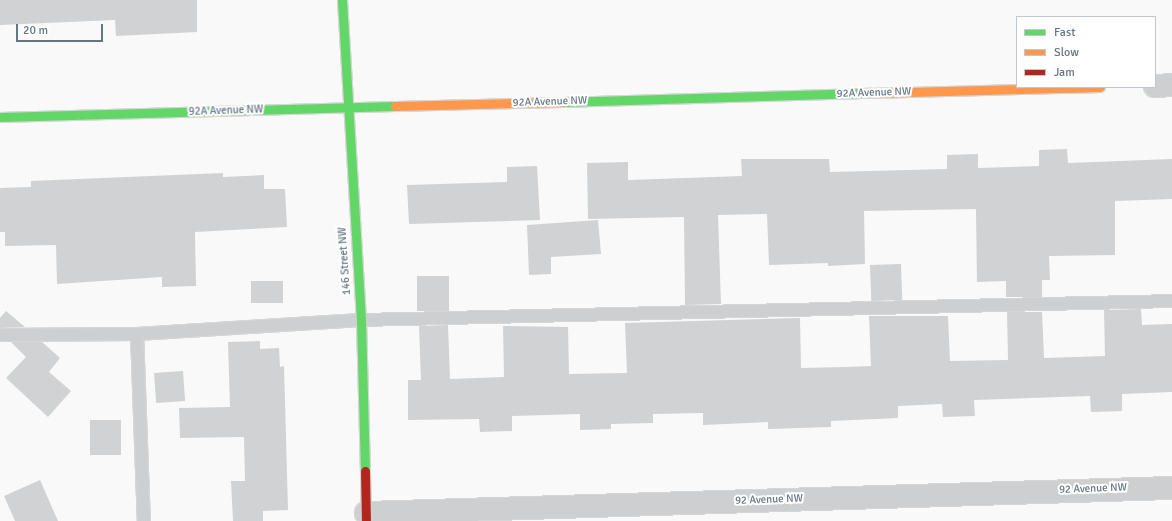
<!DOCTYPE html>
<style>
body{margin:0}
#map{position:relative;width:1172px;height:521px;overflow:hidden;background:#f9f9f9;font-family:Signika,sans-serif}
div>[style]{position:absolute}
[style*='--x']{left:calc(var(--x)*1px);top:calc(var(--y)*1px);width:calc(var(--w)*1px);rotate:calc(var(--a)*1deg)}
.building>*{inset:0;background:#d0d2d3;transform-origin:0 0}
.roads{filter:drop-shadow(1px 0 #d5d6d7) drop-shadow(-1px 0 #d5d6d7) drop-shadow(0 1px #d5d6d7) drop-shadow(0 -1px #d5d6d7)}
.lane>*{height:12px;margin:-6px;padding:0 6px;transform-origin:6px;border-radius:6px;background:#cecfd0}
.street>*{height:22px;margin:-11px;padding:0 11px;transform-origin:11px;border-radius:11px;background:#cecfd0}
.fast>*{height:9px;margin:-4.5px;padding:0 4.5px;transform-origin:4.5px;border-radius:4.5px;background:#63d668}
.slow>*{height:9px;margin:-4.5px;padding:0 4.5px;transform-origin:4.5px;border-radius:4.5px;background:#ff974d}
.jam>*{height:9px;margin:-4.5px;padding:0 4.5px;transform-origin:4.5px;border-radius:4.5px;background:#b3261e}
span{translate:-50% -50%;white-space:nowrap;text-align:center;line-height:1.15;-webkit-text-stroke:4px #fff;paint-order:stroke}
.street-label{font-size:11px;color:#657683}
.legend{position:absolute;left:1016px;top:16px;width:140px;height:72px;box-sizing:border-box;background:#fff;border:1px solid #c1c8cd;margin:0;padding:5px 7px;list-style:none;font-size:12px;color:#657683}
.legend li{display:flex;align-items:center;gap:8px;height:20px}
.legend b{width:20px;border:1px solid #c1c8cd}
.scale{position:absolute;left:16px;top:24px;width:87px;height:18px;box-sizing:border-box;border:2px solid #657683;border-top:0;padding-left:5px;font-size:12px;line-height:14px;white-space:nowrap;color:#657683;-webkit-text-stroke:3px #fff;paint-order:stroke}
</style>
<div id="map">
<div class="building">
<i style="clip-path:polygon(0 0,197px 0,197px 32px,116px 36px,115px 20px,0 25px)"></i>
<i style="clip-path:polygon(1067px 149px,1068px 163px,1172px 159px,1172px 199px,1115px 201px,1115px 255px,1049px 256px,1050px 280px,1042px 280px,1042px 297px,1006px 297px,1006px 281px,977px 282px,976px 209px,864px 211px,865px 264px,828px 266px,828px 263px,769px 265px,767px 214px,718px 215px,721px 304px,685px 305px,684px 217px,588px 219px,587px 163px,628px 162px,628px 180px,742px 176px,741px 159px,829px 159px,830px 172px,947px 169px,947px 155px,978px 154px,978px 168px,1039px 166px,1039px 150px)"></i>
<i style="clip-path:polygon(537px 166px,540px 220px,409px 224px,407px 185px,507px 182px,507px 167px)"></i>
<i style="clip-path:polygon(223px 173px,223px 177px,264px 175px,264px 189px,285px 189px,287px 227px,195px 232px,196px 286px,162px 287px,162px 277px,57px 284px,56px 245px,5px 246px,5px 232px,0 232px,0 188px,31px 187px,31px 181px)"></i>
<i style="clip-path:polygon(598px 220px,601px 254px,551px 257px,551px 274px,529px 275px,527px 225px)"></i>
<i style="left:901px;top:264px;width:36px;height:31px;rotate:88deg"></i>
<i style="left:417px;top:276px;width:32px;height:35px"></i>
<i style="left:283px;top:281px;width:22px;height:32px;rotate:90deg"></i>
<i style="clip-path:polygon(1141px 309px,1142px 325px,1172px 324px,1172px 392px,1122px 394px,1122px 411px,1091px 412px,1090px 396px,974px 400px,975px 416px,943px 417px,942px 404px,898px 406px,898px 418px,831px 421px,831px 427px,768px 429px,768px 422px,703px 425px,703px 413px,653px 414px,653px 423px,611px 424px,611px 429px,580px 430px,580px 414px,512px 416px,512px 431px,480px 432px,479px 419px,408px 420px,408px 380px,421px 380px,419px 326px,448px 325px,450px 379px,504px 377px,503px 326px,568px 327px,569px 374px,627px 373px,625px 323px,800px 318px,801px 368px,846px 367px,871px 366px,869px 316px,948px 316px,950px 361px,1008px 360px,1007px 312px,1042px 312px,1044px 358px,1105px 356px,1104px 310px)"></i>
<i style="clip-path:polygon(6px 311px,25px 327px,0 328px,0 318px)"></i>
<i style="clip-path:polygon(260px 341px,260px 349px,279px 348px,280px 367px,284px 366px,288px 510px,263px 511px,263px 521px,233px 521px,231px 481px,245px 481px,244px 437px,180px 438px,179px 408px,230px 407px,228px 342px)"></i>
<i style="clip-path:polygon(11px 342px,42px 342px,60px 358px,49px 372px,71px 391px,48px 417px,6px 378px,26px 357px)"></i>
<i style="left:183px;top:371px;width:30px;height:29px;rotate:86deg"></i>
<i style="left:90px;top:420px;width:31px;height:35px"></i>
<i style="clip-path:polygon(40px 480px,58px 521px,15px 521px,4px 496px)"></i>
</div>
<div class="roads">
<div class="lane">
<i style="--x:137;--y:334;--w:224;--a:-3.6"></i>
<i style="--x:361;--y:320;--w:811;--a:-1.34"></i>
<i style="--x:0;--y:335;--w:137;--a:-0.4"></i>
<i style="--x:137;--y:334;--w:187;--a:87.9"></i>
</div>
<div class="street">
<i style="--x:1155;--y:86;--w:17;--a:-3"></i>
<i style="--x:366;--y:513;--w:806;--a:-1.78"></i>
</div>
<div class="fast">
<i style="--x:342;--y:0;--w:321;--a:86.6"></i>
<i style="--x:361;--y:320;--w:151;--a:88.5"></i>
<i style="--x:561;--y:102;--w:310;--a:-1.7"></i>
<i style="--x:0;--y:117;--w:395;--a:-1.6"></i>
</div>
<div class="slow">
<i style="--x:871;--y:93;--w:229;--a:-1.5"></i>
<i style="--x:395;--y:106;--w:166;--a:-1.4"></i>
</div>
<div class="jam">
<i style="--x:365;--y:471;--w:50;--a:88.9"></i>
</div>
</div>
<div class="street-label">
<span style="left:874px;top:93px;rotate:-2deg">92A Avenue NW</span>
<span style="left:550px;top:102px;rotate:-2deg">92A Avenue NW</span>
<span style="left:226px;top:111px;rotate:-2deg">92A Avenue NW</span>
<span style="left:345px;top:261px;rotate:-94deg">146 Street NW</span>
<span style="left:1093px;top:489px;rotate:-2deg">92 Avenue NW</span>
<span style="left:769px;top:500px;rotate:-2deg">92 Avenue NW</span>
</div>
<ul class="legend">
<li><b style="height:5px;background:#63d668"></b>Fast</li>
<li><b style="height:5px;background:#ff974d"></b>Slow</li>
<li><b style="height:5px;background:#b3261e"></b>Jam</li>
</ul>
<div class="scale">20 m</div>
</div>
